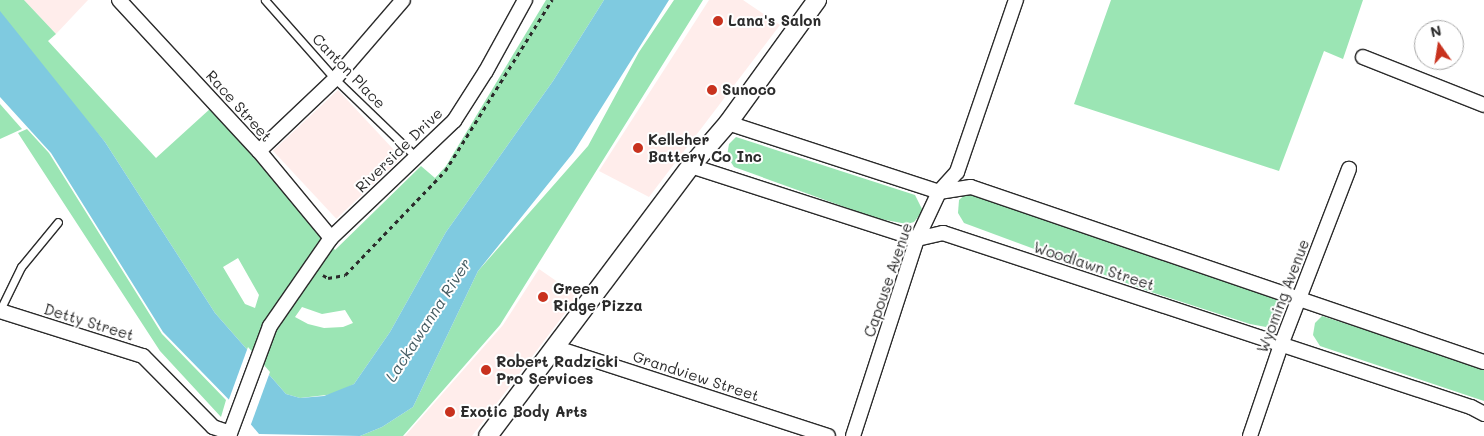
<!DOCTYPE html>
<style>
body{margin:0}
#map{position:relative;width:1484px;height:436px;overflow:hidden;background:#fff;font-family:Mali,sans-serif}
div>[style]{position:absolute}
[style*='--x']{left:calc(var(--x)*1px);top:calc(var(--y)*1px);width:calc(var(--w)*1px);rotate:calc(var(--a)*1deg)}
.built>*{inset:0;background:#ffedeb;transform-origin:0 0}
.green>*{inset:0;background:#9be5b4}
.water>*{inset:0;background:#7fcae0}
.pier>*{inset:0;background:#fff}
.path>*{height:2.5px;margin-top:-1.25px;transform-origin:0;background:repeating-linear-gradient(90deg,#2b2b2b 0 4px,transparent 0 8px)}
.roads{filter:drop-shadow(1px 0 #2b2b2b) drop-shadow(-1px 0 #2b2b2b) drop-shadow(0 1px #2b2b2b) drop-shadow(0 -1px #2b2b2b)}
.service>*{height:7px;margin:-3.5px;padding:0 3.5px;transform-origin:3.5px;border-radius:3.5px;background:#fff}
.minor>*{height:14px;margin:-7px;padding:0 7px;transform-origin:7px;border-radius:7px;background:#fff}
.tertiary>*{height:18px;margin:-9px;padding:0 9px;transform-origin:9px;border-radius:9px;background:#fff}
.dots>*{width:14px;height:14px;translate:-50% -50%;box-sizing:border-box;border:2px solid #fff;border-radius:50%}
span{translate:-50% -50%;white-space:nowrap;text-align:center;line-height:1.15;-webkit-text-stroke:4px #fff;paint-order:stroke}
.poi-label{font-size:15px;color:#2b2b2b;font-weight:700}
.left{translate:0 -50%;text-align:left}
.street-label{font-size:15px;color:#2b2b2b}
.water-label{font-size:16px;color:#445b61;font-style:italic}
.north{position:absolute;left:1414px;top:20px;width:50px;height:50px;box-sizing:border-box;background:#fff;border:1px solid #aaa;border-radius:50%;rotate:347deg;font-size:14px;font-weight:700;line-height:20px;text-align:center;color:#2b2b2b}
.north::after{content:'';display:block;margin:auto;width:18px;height:22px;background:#c8321e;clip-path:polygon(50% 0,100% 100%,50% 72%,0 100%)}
</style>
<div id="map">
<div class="built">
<i style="clip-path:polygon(24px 0,88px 0,56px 34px)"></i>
<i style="clip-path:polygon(709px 0,743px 0,780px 25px,649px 197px,599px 171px)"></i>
<i style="left:338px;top:90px;width:93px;height:89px;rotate:47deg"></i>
<i style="clip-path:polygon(539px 269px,578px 296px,472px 436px,405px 436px,503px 325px)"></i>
</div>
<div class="green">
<i style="clip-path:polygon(evenodd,0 0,24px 0,56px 34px,48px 41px,156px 158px,211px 108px,335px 250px,421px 166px,435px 178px,446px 166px,546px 0,604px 0,553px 81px,446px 232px,390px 332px,354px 384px,335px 394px,300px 398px,286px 394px,215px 313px,105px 142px,0 18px,0 0,238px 258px,259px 295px,255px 308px,245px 304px,223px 267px,238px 258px,0 0,302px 307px,322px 314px,345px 310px,353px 323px,343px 327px,324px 328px,308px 324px,295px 317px,302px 307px)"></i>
<i style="clip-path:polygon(674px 0,703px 0,500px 325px,403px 436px,360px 436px,382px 427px,413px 407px,478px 271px,588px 146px,639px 52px)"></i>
<i style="clip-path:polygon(1111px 0,1363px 0,1343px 59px,1324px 51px,1279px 171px,1074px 104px)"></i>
<i style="clip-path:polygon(0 104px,22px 129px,0 139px)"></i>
<i style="clip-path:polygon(27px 129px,49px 153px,162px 334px,226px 400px,221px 417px,160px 351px,18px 133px)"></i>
<i style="clip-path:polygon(736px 137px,915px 195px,923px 211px,914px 222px,907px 224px,875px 218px,734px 167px,727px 156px,729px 144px)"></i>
<i style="clip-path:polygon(967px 193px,1275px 296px,1279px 301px,1280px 315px,1278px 320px,1266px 327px,1250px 324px,1148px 291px,964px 223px,958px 213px,959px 200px)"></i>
<i style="clip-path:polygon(1322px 316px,1484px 368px,1484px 401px,1320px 346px,1313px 335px,1315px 323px)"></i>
</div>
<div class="water">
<i style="clip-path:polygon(604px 0,669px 0,573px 153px,478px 271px,413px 407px,382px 427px,360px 436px,259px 434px,238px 409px,163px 332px,51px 153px,0 97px,0 11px,105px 142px,215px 313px,286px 394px,300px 398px,324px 396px,354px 384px,390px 332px,446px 232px,553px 81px)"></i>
</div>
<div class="pier">
<i style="clip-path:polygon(248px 347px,270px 372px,250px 427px,228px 402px)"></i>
</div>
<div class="path">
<i style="--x:323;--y:275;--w:6;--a:31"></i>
<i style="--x:328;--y:278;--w:17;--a:-10"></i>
<i style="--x:345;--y:275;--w:144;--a:-46.1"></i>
<i style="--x:445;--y:171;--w:202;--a:-58"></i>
</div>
<div class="roads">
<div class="service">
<i style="--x:265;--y:0;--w:106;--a:48.5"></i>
<i style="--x:335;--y:79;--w:114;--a:43.9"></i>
<i style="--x:0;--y:310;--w:48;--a:-64"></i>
<i style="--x:21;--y:267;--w:58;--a:-50.6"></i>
</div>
<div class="minor">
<i style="--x:119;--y:0;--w:206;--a:47.2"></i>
<i style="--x:259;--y:151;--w:113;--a:50.4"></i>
<i style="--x:1363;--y:57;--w:130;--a:21.6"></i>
<i style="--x:728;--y:123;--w:222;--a:18.1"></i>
<i style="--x:939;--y:192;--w:32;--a:-9"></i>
<i style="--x:971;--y:187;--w:542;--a:18.84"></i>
<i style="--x:259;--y:151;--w:105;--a:-43.5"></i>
<i style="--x:335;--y:79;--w:104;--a:-49.3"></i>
<i style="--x:691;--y:166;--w:237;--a:17.9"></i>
<i style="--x:917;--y:239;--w:27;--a:-13"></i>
<i style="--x:943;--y:233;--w:556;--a:18.24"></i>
<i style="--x:1471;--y:407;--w:15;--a:28"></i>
<i style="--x:0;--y:311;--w:150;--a:17.5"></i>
<i style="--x:143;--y:356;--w:100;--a:45.4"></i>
<i style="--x:213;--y:427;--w:18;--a:19"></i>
<i style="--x:554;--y:347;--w:288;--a:18"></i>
<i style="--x:229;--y:436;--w:117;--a:-69.6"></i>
<i style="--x:270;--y:326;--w:107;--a:-55.3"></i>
<i style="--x:331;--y:238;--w:170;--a:-43.6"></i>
<i style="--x:454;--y:121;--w:59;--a:-57.4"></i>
<i style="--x:486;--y:71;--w:81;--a:-61.2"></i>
<i style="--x:853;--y:436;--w:207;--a:-72"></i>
<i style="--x:917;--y:239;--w:52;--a:-64.9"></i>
<i style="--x:939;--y:192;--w:27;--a:-48"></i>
<i style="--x:957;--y:172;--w:182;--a:-71.1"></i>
<i style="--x:1250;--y:436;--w:96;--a:-71.2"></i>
<i style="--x:1281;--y:345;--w:189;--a:-68.9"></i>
</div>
<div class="tertiary">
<i style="--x:488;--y:436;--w:338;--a:-53.1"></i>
<i style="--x:691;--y:166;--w:57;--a:-49.3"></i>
<i style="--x:728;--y:123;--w:152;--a:-54.1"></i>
</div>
</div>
<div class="dots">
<i style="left:718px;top:21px;background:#c8321e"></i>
<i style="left:712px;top:90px;background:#c8321e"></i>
<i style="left:638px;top:148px;background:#c8321e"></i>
<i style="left:543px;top:297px;background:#c8321e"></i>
<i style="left:486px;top:370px;background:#c8321e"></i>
<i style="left:450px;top:412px;background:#c8321e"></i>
</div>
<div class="poi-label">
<span class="left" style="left:728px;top:21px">Lana's Salon</span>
<span class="left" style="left:722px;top:90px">Sunoco</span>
<span class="left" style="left:648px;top:148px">Kelleher<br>Battery Co Inc</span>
<span class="left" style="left:553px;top:297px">Green<br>Ridge Pizza</span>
<span class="left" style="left:496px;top:370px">Robert Radzicki<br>Pro Services</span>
<span class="left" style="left:460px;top:412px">Exotic Body Arts</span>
</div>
<div class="street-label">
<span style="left:349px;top:71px;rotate:46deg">Canton Place</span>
<span style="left:239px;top:106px;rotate:48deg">Race Street</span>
<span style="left:399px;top:150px;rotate:-44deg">Riverside Drive</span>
<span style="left:1094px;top:266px;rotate:18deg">Woodlawn Street</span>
<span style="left:888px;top:280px;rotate:-71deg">Capouse Avenue</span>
<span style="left:1283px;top:296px;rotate:-69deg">Wyoming Avenue</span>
<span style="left:89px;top:322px;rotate:17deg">Detty Street</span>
<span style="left:696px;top:376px;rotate:18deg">Grandview Street</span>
</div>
<div class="water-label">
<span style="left:428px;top:320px;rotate:-57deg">Lackawanna River</span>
</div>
<div class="north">N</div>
</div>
